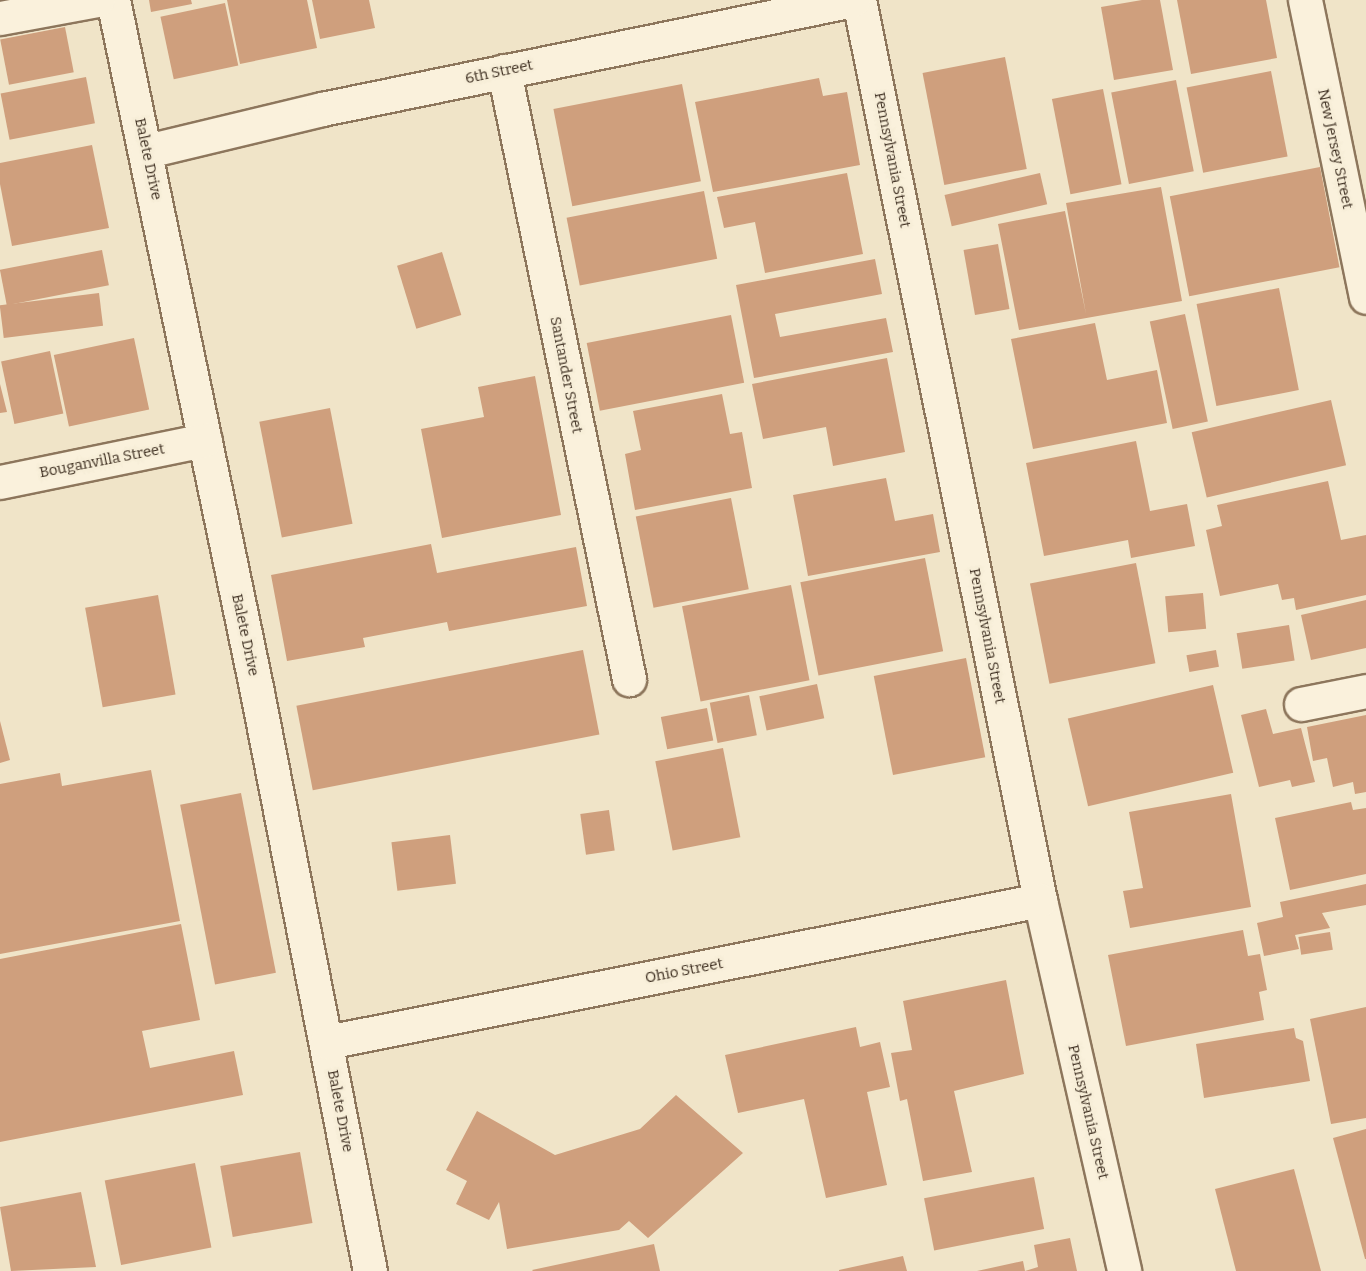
<!DOCTYPE html>
<style>
body{margin:0}
#map{position:relative;width:1366px;height:1271px;overflow:hidden;background:#f0e4c8;font-family:Bitter,serif}
div>[style]{position:absolute}
[style*='--x']{left:calc(var(--x)*1px);top:calc(var(--y)*1px);width:calc(var(--w)*1px);rotate:calc(var(--a)*1deg)}
.building>*{inset:0;background:#cf9f7d;transform-origin:0 0}
.roads{filter:drop-shadow(2px 0 #8d765c) drop-shadow(-2px 0 #8d765c) drop-shadow(0 2px #8d765c) drop-shadow(0 -2px #8d765c)}
.minor>*{height:33px;margin:-16.5px;padding:0 16.5px;transform-origin:16.5px;border-radius:16.5px;background:#faf1dc}
span{translate:-50% -50%;white-space:nowrap;text-align:center;line-height:1.15;-webkit-text-stroke:5px #f7eed8;paint-order:stroke}
.street-label{font-size:15px;color:#3d2e20}
</style>
<div id="map">
<div class="building">
<i style="clip-path:polygon(149px 0,191px 0,192px 4px,151px 12px)"></i>
<i style="clip-path:polygon(227px 0,307px 0,317px 48px,240px 64px)"></i>
<i style="clip-path:polygon(312px 0,369px 0,375px 28px,320px 39px)"></i>
<i style="clip-path:polygon(1142px 0,1160px 0,1173px 70px,1114px 80px,1101px 7px)"></i>
<i style="clip-path:polygon(1177px 0,1266px 0,1277px 58px,1191px 74px)"></i>
<i style="left:225px;top:3px;width:64px;height:66px;rotate:78deg"></i>
<i style="left:65px;top:27px;width:46px;height:66px;rotate:79deg"></i>
<i style="left:1005px;top:57px;width:114px;height:84px;rotate:79deg"></i>
<i style="left:1271px;top:71px;width:87px;height:86px;rotate:79deg"></i>
<i style="left:86px;top:77px;width:47px;height:87px;rotate:79deg"></i>
<i style="clip-path:polygon(819px 78px,823px 96px,847px 92px,860px 165px,713px 192px,695px 102px)"></i>
<i style="left:1176px;top:80px;width:93px;height:66px;rotate:79deg"></i>
<i style="left:682px;top:84px;width:99px;height:131px;rotate:79deg"></i>
<i style="left:1103px;top:89px;width:97px;height:52px;rotate:79deg"></i>
<i style="clip-path:polygon(92px 145px,109px 228px,12px 246px,0 184px,0 163px)"></i>
<i style="left:1320px;top:167px;width:102px;height:153px;rotate:79deg"></i>
<i style="clip-path:polygon(847px 173px,863px 254px,765px 273px,755px 222px,724px 228px,717px 197px)"></i>
<i style="left:1040px;top:173px;width:32px;height:98px;rotate:77deg"></i>
<i style="clip-path:polygon(1161px 187px,1182px 301px,1019px 330px,998px 224px,1065px 211px,1086px 314px,1066px 203px)"></i>
<i style="left:704px;top:191px;width:69px;height:140px;rotate:79deg"></i>
<i style="left:998px;top:244px;width:66px;height:35px;rotate:80deg"></i>
<i style="left:102px;top:250px;width:36px;height:104px;rotate:79deg"></i>
<i style="left:442px;top:252px;width:66px;height:47px;rotate:73deg"></i>
<i style="clip-path:polygon(875px 259px,882px 294px,775px 314px,780px 337px,886px 318px,893px 352px,754px 378px,736px 285px)"></i>
<i style="left:1279px;top:288px;width:104px;height:84px;rotate:79deg"></i>
<i style="left:99px;top:293px;width:33px;height:100px;rotate:83deg"></i>
<i style="left:1185px;top:314px;width:110px;height:36px;rotate:78deg"></i>
<i style="left:731px;top:315px;width:69px;height:147px;rotate:79deg"></i>
<i style="clip-path:polygon(1095px 323px,1107px 380px,1157px 370px,1167px 423px,1033px 449px,1011px 339px)"></i>
<i style="left:134px;top:338px;width:73px;height:82px;rotate:78deg"></i>
<i style="left:50px;top:351px;width:64px;height:50px;rotate:78deg"></i>
<i style="clip-path:polygon(887px 358px,905px 452px,833px 466px,826px 427px,763px 439px,752px 384px)"></i>
<i style="clip-path:polygon(535px 376px,561px 515px,442px 538px,421px 429px,484px 417px,478px 387px)"></i>
<i style="clip-path:polygon(0 384px,7px 412px,0 413px)"></i>
<i style="clip-path:polygon(722px 394px,730px 434px,742px 432px,752px 488px,635px 510px,625px 454px,641px 450px,633px 411px)"></i>
<i style="left:1331px;top:400px;width:67px;height:143px;rotate:77deg"></i>
<i style="left:330px;top:408px;width:118px;height:72px;rotate:79deg"></i>
<i style="clip-path:polygon(1136px 441px,1150px 511px,1187px 504px,1195px 546px,1131px 558px,1128px 540px,1044px 556px,1026px 463px)"></i>
<i style="clip-path:polygon(886px 478px,895px 521px,933px 514px,940px 552px,808px 576px,793px 495px)"></i>
<i style="clip-path:polygon(1328px 481px,1341px 540px,1366px 535px,1366px 595px,1296px 610px,1294px 598px,1282px 600px,1278px 584px,1220px 596px,1206px 530px,1222px 526px,1217px 505px)"></i>
<i style="left:731px;top:498px;width:93px;height:97px;rotate:79deg"></i>
<i style="clip-path:polygon(431px 544px,437px 573px,576px 547px,587px 606px,449px 631px,447px 622px,363px 638px,365px 647px,287px 661px,271px 575px)"></i>
<i style="left:925px;top:558px;width:95px;height:127px;rotate:79deg"></i>
<i style="left:1136px;top:563px;width:102px;height:108px;rotate:79deg"></i>
<i style="left:791px;top:585px;width:97px;height:111px;rotate:79deg"></i>
<i style="left:1203px;top:593px;width:36px;height:38px;rotate:85deg"></i>
<i style="left:158px;top:595px;width:101px;height:74px;rotate:80deg"></i>
<i style="clip-path:polygon(1366px 600px,1366px 648px,1311px 660px,1301px 615px)"></i>
<i style="left:1289px;top:625px;width:36px;height:53px;rotate:81deg"></i>
<i style="left:583px;top:650px;width:86px;height:292px;rotate:79deg"></i>
<i style="left:1216px;top:650px;width:17px;height:30px;rotate:80deg"></i>
<i style="left:966px;top:658px;width:101px;height:94px;rotate:79deg"></i>
<i style="left:817px;top:684px;width:35px;height:59px;rotate:78deg"></i>
<i style="left:1213px;top:685px;width:90px;height:149px;rotate:77deg"></i>
<i style="left:749px;top:695px;width:41px;height:40px;rotate:79deg"></i>
<i style="left:707px;top:708px;width:33px;height:47px;rotate:79deg"></i>
<i style="clip-path:polygon(1266px 709px,1273px 734px,1301px 728px,1315px 782px,1292px 787px,1290px 780px,1259px 787px,1241px 715px)"></i>
<i style="clip-path:polygon(1366px 715px,1366px 792px,1355px 794px,1353px 782px,1333px 787px,1327px 758px,1313px 761px,1307px 727px)"></i>
<i style="clip-path:polygon(0 721px,10px 760px,0 763px)"></i>
<i style="left:723px;top:748px;width:91px;height:69px;rotate:79deg"></i>
<i style="clip-path:polygon(151px 770px,180px 921px,0 954px,0 784px,60px 773px,62px 786px)"></i>
<i style="left:241px;top:793px;width:183px;height:62px;rotate:79deg"></i>
<i style="clip-path:polygon(1231px 794px,1251px 907px,1130px 928px,1123px 891px,1143px 888px,1129px 812px)"></i>
<i style="clip-path:polygon(1351px 802px,1353px 810px,1366px 808px,1366px 874px,1290px 890px,1275px 818px)"></i>
<i style="left:609px;top:810px;width:41px;height:29px;rotate:82deg"></i>
<i style="left:450px;top:835px;width:49px;height:59px;rotate:83deg"></i>
<i style="clip-path:polygon(1366px 884px,1366px 905px,1322px 913px,1330px 928px,1295px 935px,1299px 949px,1264px 956px,1257px 923px,1283px 917px,1280px 902px)"></i>
<i style="clip-path:polygon(181px 924px,200px 1020px,142px 1031px,150px 1068px,234px 1051px,243px 1095px,0 1142px,0 959px)"></i>
<i style="clip-path:polygon(1243px 930px,1248px 956px,1260px 954px,1267px 990px,1259px 992px,1264px 1020px,1126px 1046px,1108px 955px)"></i>
<i style="left:1330px;top:932px;width:18px;height:32px;rotate:81deg"></i>
<i style="clip-path:polygon(1006px 980px,1024px 1074px,954px 1091px,972px 1172px,923px 1181px,907px 1099px,900px 1101px,891px 1053px,912px 1050px,903px 1001px)"></i>
<i style="clip-path:polygon(1366px 1007px,1366px 1118px,1331px 1124px,1310px 1019px)"></i>
<i style="clip-path:polygon(856px 1027px,860px 1047px,880px 1042px,890px 1087px,867px 1092px,887px 1185px,826px 1198px,804px 1099px,738px 1113px,725px 1055px)"></i>
<i style="clip-path:polygon(1294px 1028px,1296px 1038px,1303px 1041px,1310px 1081px,1204px 1098px,1196px 1044px)"></i>
<i style="clip-path:polygon(676px 1095px,743px 1153px,648px 1238px,629px 1221px,619px 1230px,507px 1249px,499px 1202px,489px 1220px,456px 1204px,467px 1181px,446px 1170px,477px 1111px,555px 1155px,640px 1129px)"></i>
<i style="clip-path:polygon(1366px 1129px,1366px 1259px,1365px 1259px,1333px 1138px)"></i>
<i style="left:300px;top:1152px;width:72px;height:81px;rotate:80deg"></i>
<i style="left:195px;top:1163px;width:86px;height:92px;rotate:79deg"></i>
<i style="clip-path:polygon(1294px 1169px,1321px 1271px,1236px 1271px,1215px 1189px)"></i>
<i style="left:1034px;top:1177px;width:53px;height:112px;rotate:79deg"></i>
<i style="clip-path:polygon(81px 1192px,96px 1267px,11px 1271px,0 1207px)"></i>
<i style="clip-path:polygon(1070px 1238px,1077px 1271px,977px 1271px,1023px 1261px,1025px 1271px,1038px 1267px,1034px 1245px)"></i>
<i style="clip-path:polygon(654px 1244px,660px 1271px,533px 1271px,532px 1270px)"></i>
<i style="clip-path:polygon(903px 1256px,907px 1271px,839px 1271px,839px 1270px)"></i>
</div>
<div class="roads">
<div class="minor">
<i style="--x:113;--y:0;--w:707;--a:78.24"></i>
<i style="--x:257;--y:692;--w:590;--a:78.96"></i>
<i style="--x:859;--y:0;--w:918;--a:78.63"></i>
<i style="--x:1040;--y:900;--w:380;--a:77.2"></i>
<i style="--x:1305;--y:0;--w:303;--a:78.4"></i>
<i style="--x:0;--y:18;--w:99;--a:-10.5"></i>
<i style="--x:504;--y:71;--w:621;--a:78.38"></i>
<i style="--x:147;--y:151;--w:180;--a:-13.5"></i>
<i style="--x:322;--y:109;--w:542;--a:-11.6"></i>
<i style="--x:0;--y:482;--w:209;--a:-11.6"></i>
<i style="--x:1301;--y:704;--w:66;--a:-11.3"></i>
<i style="--x:327;--y:1042;--w:727;--a:-11.26"></i>
</div>
</div>
<div class="street-label">
<span style="left:499px;top:72px;rotate:-12deg">6th Street</span>
<span style="left:1335px;top:149px;rotate:78deg">New Jersey Street</span>
<span style="left:148px;top:159px;rotate:78deg">Balete Drive</span>
<span style="left:892px;top:160px;rotate:79deg">Pennsylvania Street</span>
<span style="left:566px;top:375px;rotate:79deg">Santander Street</span>
<span style="left:102px;top:461px;rotate:-11deg">Bouganvilla Street</span>
<span style="left:245px;top:635px;rotate:78deg">Balete Drive</span>
<span style="left:987px;top:636px;rotate:79deg">Pennsylvania Street</span>
<span style="left:684px;top:971px;rotate:-11deg">Ohio Street</span>
<span style="left:340px;top:1111px;rotate:79deg">Balete Drive</span>
<span style="left:1088px;top:1112px;rotate:77deg">Pennsylvania Street</span>
</div>
</div>
